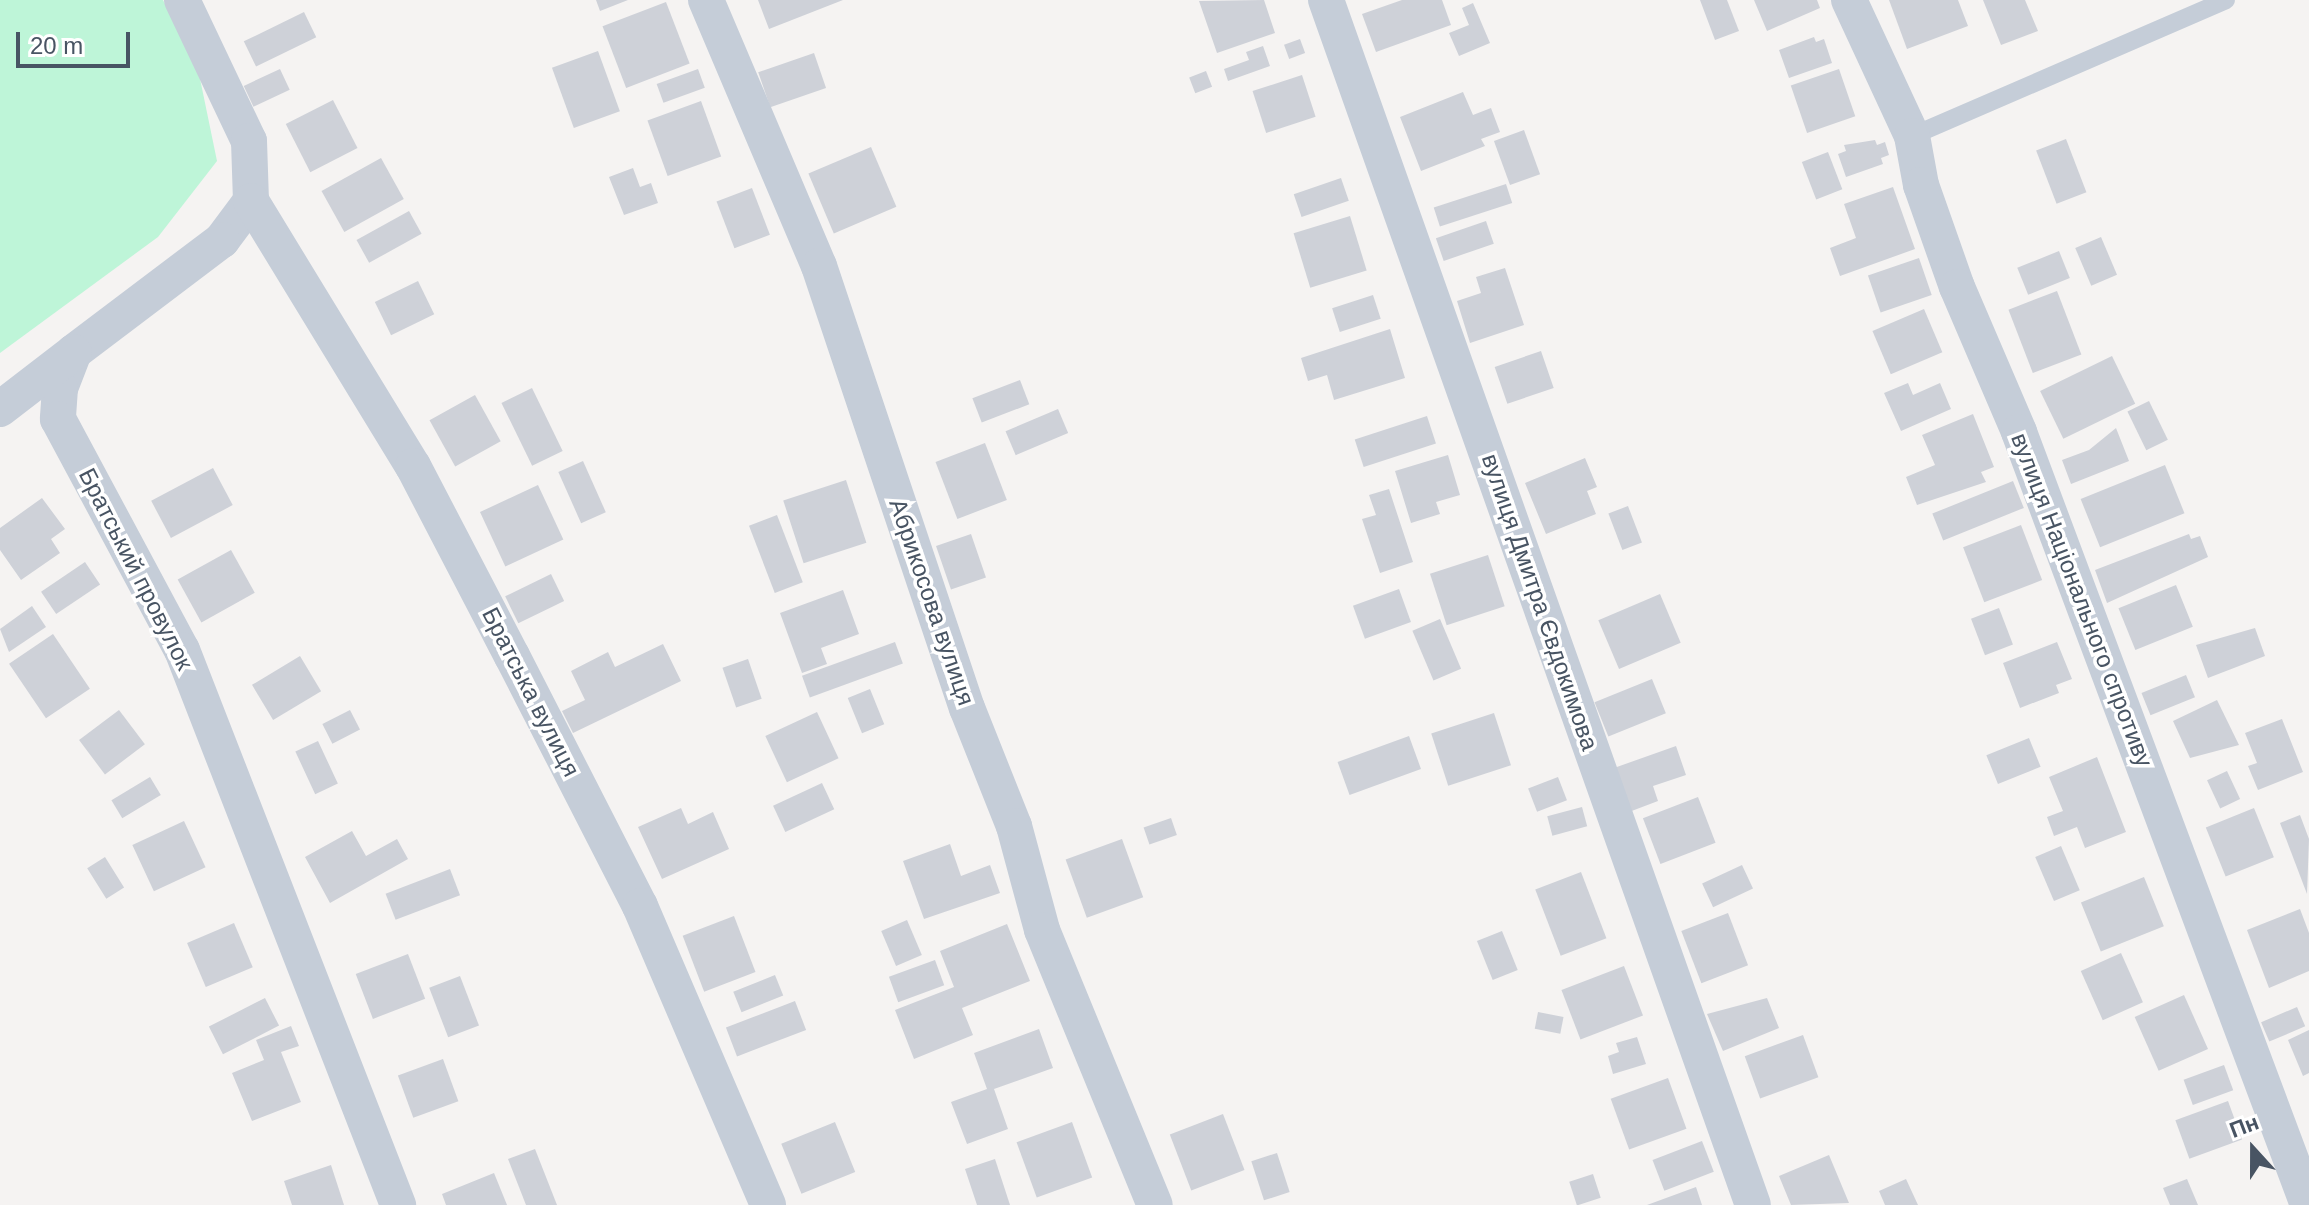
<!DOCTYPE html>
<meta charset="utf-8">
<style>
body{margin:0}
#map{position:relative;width:2309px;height:1205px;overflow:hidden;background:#f5f3f2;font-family:Helvetica,sans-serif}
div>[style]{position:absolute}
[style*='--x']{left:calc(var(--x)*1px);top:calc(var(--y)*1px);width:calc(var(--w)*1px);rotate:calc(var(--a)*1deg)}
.green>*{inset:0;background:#bef5d8}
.building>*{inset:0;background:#ced1d8;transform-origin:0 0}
.service>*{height:18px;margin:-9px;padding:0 9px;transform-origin:9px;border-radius:9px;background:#c5cdd8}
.minor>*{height:36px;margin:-18px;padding:0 18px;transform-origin:18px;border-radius:18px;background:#c5cdd8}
span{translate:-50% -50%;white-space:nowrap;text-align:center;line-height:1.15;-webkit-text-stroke:7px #fff;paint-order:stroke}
.street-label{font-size:24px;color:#485463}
.north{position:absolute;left:2213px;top:1109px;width:80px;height:80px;-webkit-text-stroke:6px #fff;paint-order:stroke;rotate:339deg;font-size:22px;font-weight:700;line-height:32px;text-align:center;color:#485463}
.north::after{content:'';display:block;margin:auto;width:28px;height:36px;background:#485463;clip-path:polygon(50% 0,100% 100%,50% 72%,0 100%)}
.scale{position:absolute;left:16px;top:32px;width:114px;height:36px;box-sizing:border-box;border:4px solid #485463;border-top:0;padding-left:10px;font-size:24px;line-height:28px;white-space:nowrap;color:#485463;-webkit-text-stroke:6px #fff;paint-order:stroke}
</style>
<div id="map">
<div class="green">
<i style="clip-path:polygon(0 0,163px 0,198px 69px,217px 161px,158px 237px,0 353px)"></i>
</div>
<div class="building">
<i style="clip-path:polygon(596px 0,628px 0,600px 11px)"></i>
<i style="clip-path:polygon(758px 0,843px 0,769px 29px)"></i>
<i style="clip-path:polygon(1264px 0,1275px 33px,1217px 53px,1199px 1px)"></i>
<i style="clip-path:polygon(1402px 0,1442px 0,1451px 25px,1376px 52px,1362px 14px)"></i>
<i style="clip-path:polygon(1700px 0,1727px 0,1739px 31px,1715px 40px)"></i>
<i style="clip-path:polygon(1754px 0,1817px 0,1820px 8px,1767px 31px)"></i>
<i style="clip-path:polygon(1889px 0,1958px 0,1968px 26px,1907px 49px)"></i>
<i style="clip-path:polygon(1983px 0,2025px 0,2038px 31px,2001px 45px)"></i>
<i style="left:666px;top:2px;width:66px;height:68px;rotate:69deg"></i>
<i style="clip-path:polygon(1473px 3px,1490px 43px,1459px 56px,1449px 33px,1469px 25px,1462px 8px)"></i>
<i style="left:304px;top:12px;width:28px;height:67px;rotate:64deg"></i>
<i style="clip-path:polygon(1814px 37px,1816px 42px,1824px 39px,1832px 63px,1789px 78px,1779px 50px)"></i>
<i style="left:1300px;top:39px;width:15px;height:17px;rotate:70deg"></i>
<i style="clip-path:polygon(1263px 46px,1270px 66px,1228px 81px,1224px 69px,1249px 60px,1246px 52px)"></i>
<i style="left:598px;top:51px;width:64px;height:49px;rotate:70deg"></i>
<i style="left:814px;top:53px;width:37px;height:59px;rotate:71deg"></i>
<i style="left:280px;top:69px;width:23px;height:40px;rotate:65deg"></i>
<i style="left:698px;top:69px;width:20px;height:44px;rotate:70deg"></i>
<i style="left:1839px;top:69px;width:50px;height:51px;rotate:71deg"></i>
<i style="left:1206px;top:71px;width:17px;height:18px;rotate:69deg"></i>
<i style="left:1302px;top:75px;width:44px;height:52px;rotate:72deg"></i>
<i style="clip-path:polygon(1463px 92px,1473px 115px,1491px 108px,1500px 132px,1481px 139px,1485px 146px,1421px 171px,1400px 117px)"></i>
<i style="left:333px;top:100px;width:54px;height:53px;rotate:63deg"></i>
<i style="left:701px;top:101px;width:59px;height:57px;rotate:70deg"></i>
<i style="left:1524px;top:130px;width:47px;height:32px;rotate:70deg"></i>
<i style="left:2066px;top:139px;width:57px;height:32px;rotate:69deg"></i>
<i style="clip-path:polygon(1875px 140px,1877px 145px,1885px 142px,1889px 155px,1881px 158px,1883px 164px,1846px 177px,1838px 154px,1846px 151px,1844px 145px)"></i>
<i style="left:871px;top:147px;width:65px;height:68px;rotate:67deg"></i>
<i style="left:1828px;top:152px;width:40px;height:28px;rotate:69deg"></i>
<i style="left:381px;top:158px;width:47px;height:68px;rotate:61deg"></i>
<i style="clip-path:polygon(633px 168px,640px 187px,651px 183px,658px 203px,624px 215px,609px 177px)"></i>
<i style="left:1341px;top:178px;width:24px;height:50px;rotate:71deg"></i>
<i style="left:1506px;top:184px;width:20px;height:76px;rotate:72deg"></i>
<i style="clip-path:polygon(1893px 187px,1915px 249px,1840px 276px,1830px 248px,1856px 238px,1844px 204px)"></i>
<i style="left:752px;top:188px;width:50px;height:38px;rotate:69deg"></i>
<i style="left:409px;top:211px;width:26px;height:60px;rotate:61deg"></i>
<i style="left:1350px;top:216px;width:57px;height:59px;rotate:73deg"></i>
<i style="left:1486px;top:221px;width:24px;height:53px;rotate:71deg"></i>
<i style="left:2101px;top:237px;width:41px;height:28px;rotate:67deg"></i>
<i style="left:2059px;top:251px;width:29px;height:45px;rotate:68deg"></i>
<i style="left:1919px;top:258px;width:39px;height:54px;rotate:71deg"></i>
<i style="clip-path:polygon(1505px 268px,1524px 325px,1470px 343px,1457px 301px,1481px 293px,1476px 277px)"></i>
<i style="left:418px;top:281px;width:37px;height:48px;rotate:64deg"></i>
<i style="left:2057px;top:291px;width:68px;height:52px;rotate:69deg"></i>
<i style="left:1373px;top:295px;width:25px;height:43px;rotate:72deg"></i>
<i style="left:1924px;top:309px;width:47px;height:56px;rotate:67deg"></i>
<i style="clip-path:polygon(1390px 329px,1405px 378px,1334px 400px,1327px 375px,1308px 381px,1301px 358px)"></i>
<i style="left:1541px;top:351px;width:39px;height:49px;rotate:71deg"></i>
<i style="left:2112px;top:356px;width:53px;height:80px;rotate:64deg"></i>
<i style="left:1020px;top:380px;width:26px;height:51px;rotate:69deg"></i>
<i style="clip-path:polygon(1908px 383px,1913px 395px,1940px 383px,1951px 409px,1901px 431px,1884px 393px)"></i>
<i style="left:532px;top:388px;width:70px;height:34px;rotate:64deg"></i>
<i style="left:475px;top:395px;width:53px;height:52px;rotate:61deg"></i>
<i style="left:2149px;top:401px;width:43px;height:24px;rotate:64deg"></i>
<i style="left:1058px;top:409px;width:26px;height:57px;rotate:67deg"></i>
<i style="clip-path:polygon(1973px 414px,1994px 467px,1981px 472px,1986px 482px,1917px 505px,1906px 477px,1935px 465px,1922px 435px)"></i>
<i style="left:1427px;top:416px;width:29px;height:76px;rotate:72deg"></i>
<i style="clip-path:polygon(2116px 428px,2129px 461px,2071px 484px,2062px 460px,2089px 450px)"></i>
<i style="left:985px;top:443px;width:61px;height:53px;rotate:69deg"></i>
<i style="clip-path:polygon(1448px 455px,1460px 495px,1436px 502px,1440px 514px,1411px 523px,1395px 471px)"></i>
<i style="clip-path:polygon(1585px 458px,1597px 487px,1587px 491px,1596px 514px,1546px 534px,1525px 483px)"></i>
<i style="left:583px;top:461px;width:56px;height:27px;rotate:66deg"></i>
<i style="left:2165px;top:465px;width:52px;height:91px;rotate:68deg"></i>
<i style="left:213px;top:468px;width:42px;height:70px;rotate:62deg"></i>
<i style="left:846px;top:480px;width:66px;height:66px;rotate:72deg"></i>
<i style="left:2013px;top:481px;width:29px;height:87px;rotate:68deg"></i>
<i style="left:538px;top:485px;width:60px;height:64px;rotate:65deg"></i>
<i style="clip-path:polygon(1389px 489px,1413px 562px,1380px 573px,1362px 519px,1376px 515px,1369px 495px)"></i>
<i style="clip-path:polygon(42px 498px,65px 529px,51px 539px,60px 553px,21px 580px,0 550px,0 528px)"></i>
<i style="left:1628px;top:506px;width:39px;height:21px;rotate:69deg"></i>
<i style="left:777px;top:515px;width:72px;height:30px;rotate:69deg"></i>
<i style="left:2021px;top:525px;width:59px;height:62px;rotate:69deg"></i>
<i style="left:971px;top:534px;width:46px;height:37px;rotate:71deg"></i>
<i style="clip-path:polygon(2189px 534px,2191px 539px,2200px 536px,2208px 557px,2107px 603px,2095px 570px)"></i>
<i style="left:231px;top:550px;width:49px;height:61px;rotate:61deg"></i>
<i style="left:1488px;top:555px;width:54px;height:61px;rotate:72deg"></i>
<i style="left:85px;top:562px;width:27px;height:53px;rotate:56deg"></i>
<i style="left:551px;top:574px;width:30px;height:51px;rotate:64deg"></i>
<i style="left:2176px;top:585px;width:45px;height:62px;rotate:68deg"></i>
<i style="left:1399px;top:589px;width:35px;height:49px;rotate:70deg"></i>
<i style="clip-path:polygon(843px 590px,859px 634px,821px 648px,827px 664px,802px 673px,780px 613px)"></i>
<i style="left:1660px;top:594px;width:53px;height:67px;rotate:67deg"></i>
<i style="clip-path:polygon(32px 606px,46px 627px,9px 652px,0 629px)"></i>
<i style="left:1999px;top:608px;width:39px;height:30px;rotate:69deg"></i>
<i style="left:1440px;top:619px;width:54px;height:30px;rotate:67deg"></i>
<i style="clip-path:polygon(2255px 628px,2265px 656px,2208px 678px,2196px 645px)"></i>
<i style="left:53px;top:634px;width:66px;height:53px;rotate:56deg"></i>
<i style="left:895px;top:642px;width:23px;height:99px;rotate:70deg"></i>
<i style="clip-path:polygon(2057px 642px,2072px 679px,2056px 685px,2059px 693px,2020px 708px,2003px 663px)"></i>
<i style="clip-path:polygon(663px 644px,681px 681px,573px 733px,562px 711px,585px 700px,571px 671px,608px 652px,615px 667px)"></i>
<i style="left:300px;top:656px;width:41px;height:56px;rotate:59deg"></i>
<i style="left:748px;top:659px;width:42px;height:27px;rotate:71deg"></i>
<i style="left:2186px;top:675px;width:24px;height:48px;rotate:68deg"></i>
<i style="left:1652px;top:679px;width:37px;height:62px;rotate:68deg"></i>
<i style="left:870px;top:689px;width:38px;height:24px;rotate:68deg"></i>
<i style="clip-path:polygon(2217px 700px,2239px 745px,2190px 758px,2173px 721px)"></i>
<i style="left:119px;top:710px;width:43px;height:50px;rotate:53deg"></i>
<i style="left:350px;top:710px;width:22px;height:31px;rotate:63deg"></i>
<i style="left:817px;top:712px;width:51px;height:57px;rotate:65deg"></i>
<i style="left:1494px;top:713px;width:55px;height:66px;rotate:72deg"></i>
<i style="clip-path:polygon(2282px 719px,2303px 772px,2258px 790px,2248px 766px,2257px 763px,2245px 733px)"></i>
<i style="left:1409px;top:736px;width:35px;height:76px;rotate:70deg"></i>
<i style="left:2029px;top:738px;width:31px;height:46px;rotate:68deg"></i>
<i style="left:318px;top:741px;width:47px;height:25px;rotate:65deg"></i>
<i style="clip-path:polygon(1676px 746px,1686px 775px,1653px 786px,1658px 801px,1629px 812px,1614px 768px)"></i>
<i style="clip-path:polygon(2097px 757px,2126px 832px,2085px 848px,2077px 827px,2054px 836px,2047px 817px,2063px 811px,2049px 777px)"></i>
<i style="left:2227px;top:771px;width:31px;height:22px;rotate:65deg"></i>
<i style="left:150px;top:777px;width:21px;height:45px;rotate:59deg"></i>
<i style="left:1558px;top:777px;width:25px;height:32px;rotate:69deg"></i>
<i style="left:822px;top:783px;width:29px;height:54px;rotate:65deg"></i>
<i style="left:1698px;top:797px;width:49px;height:59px;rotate:69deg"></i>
<i style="left:1582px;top:807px;width:20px;height:36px;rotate:75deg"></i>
<i style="clip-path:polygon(681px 808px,688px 824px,713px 812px,729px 849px,662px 879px,638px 827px)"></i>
<i style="left:2254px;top:808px;width:53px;height:52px;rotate:68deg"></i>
<i style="clip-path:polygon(2300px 815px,2309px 839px,2307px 894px,2280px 823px)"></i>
<i style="left:1171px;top:818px;width:18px;height:29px;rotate:71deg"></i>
<i style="left:184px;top:821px;width:51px;height:57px;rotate:65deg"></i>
<i style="clip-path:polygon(352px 831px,366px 856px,397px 839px,408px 859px,330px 903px,305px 857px)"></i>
<i style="left:1122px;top:839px;width:62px;height:60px;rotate:70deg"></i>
<i style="clip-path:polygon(950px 844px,961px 876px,990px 865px,1000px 893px,924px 919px,903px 861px)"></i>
<i style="left:2061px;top:846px;width:48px;height:28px;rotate:67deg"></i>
<i style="left:105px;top:857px;width:36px;height:21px;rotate:58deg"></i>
<i style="left:1742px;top:865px;width:26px;height:44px;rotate:65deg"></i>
<i style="left:450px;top:869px;width:28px;height:69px;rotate:69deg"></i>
<i style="left:1581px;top:872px;width:71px;height:49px;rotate:69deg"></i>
<i style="left:2144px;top:877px;width:53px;height:68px;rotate:68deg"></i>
<i style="clip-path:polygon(2300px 909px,2309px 933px,2309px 971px,2269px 988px,2247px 930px)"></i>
<i style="left:1728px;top:913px;width:56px;height:50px;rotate:69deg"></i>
<i style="left:734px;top:916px;width:60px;height:55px;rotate:69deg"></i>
<i style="left:907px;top:920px;width:38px;height:28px;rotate:67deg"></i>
<i style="left:234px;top:923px;width:48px;height:51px;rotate:67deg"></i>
<i style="clip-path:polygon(1007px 924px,1030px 981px,962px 1008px,973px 1035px,914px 1059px,895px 1010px,954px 987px,940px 951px)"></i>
<i style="left:1502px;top:931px;width:42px;height:27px;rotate:68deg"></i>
<i style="left:2121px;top:953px;width:54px;height:44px;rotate:66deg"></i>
<i style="left:408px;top:954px;width:48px;height:56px;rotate:69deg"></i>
<i style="left:935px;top:960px;width:27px;height:49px;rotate:70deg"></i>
<i style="left:1624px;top:966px;width:53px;height:67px;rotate:69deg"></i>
<i style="left:775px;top:975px;width:22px;height:45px;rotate:68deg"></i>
<i style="left:460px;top:976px;width:53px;height:33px;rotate:69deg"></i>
<i style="left:2184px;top:995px;width:59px;height:54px;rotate:66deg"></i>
<i style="left:265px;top:998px;width:31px;height:63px;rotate:63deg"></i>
<i style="clip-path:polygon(1767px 998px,1779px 1028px,1723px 1051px,1707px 1014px)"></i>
<i style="left:795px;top:1001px;width:31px;height:74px;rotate:69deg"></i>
<i style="left:2297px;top:1007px;width:21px;height:39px;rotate:67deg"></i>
<i style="left:1538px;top:1012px;width:26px;height:17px;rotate:11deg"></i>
<i style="clip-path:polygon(291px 1026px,299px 1046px,281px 1052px,301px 1102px,252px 1121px,232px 1073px,264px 1060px,256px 1040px)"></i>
<i style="clip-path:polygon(1039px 1029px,1053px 1068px,994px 1089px,1008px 1129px,967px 1144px,951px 1102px,987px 1089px,974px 1053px)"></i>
<i style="clip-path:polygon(2309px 1030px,2309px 1073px,2303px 1076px,2288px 1040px)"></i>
<i style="left:1803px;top:1035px;width:45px;height:62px;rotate:70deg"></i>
<i style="clip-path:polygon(1637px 1037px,1646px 1064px,1613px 1074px,1608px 1056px,1619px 1052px,1616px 1043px)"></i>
<i style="left:443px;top:1059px;width:45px;height:48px;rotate:70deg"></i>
<i style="left:2224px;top:1065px;width:27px;height:43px;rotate:70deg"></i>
<i style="left:1668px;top:1078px;width:54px;height:61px;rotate:70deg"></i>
<i style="left:2228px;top:1101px;width:41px;height:56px;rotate:70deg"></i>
<i style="left:1223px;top:1114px;width:60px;height:57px;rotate:69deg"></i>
<i style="left:835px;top:1122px;width:54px;height:58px;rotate:68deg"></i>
<i style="left:1072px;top:1122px;width:59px;height:59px;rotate:70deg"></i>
<i style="left:1702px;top:1141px;width:33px;height:53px;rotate:69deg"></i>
<i style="clip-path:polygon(535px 1149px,557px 1205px,526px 1205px,508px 1159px)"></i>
<i style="left:1277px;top:1153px;width:41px;height:27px;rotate:72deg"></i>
<i style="clip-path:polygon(1829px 1155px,1849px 1203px,1791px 1205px,1779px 1176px)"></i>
<i style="clip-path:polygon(995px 1159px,1010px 1205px,977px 1205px,965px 1169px)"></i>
<i style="clip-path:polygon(331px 1165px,344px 1205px,292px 1205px,284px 1181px)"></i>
<i style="clip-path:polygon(494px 1173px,507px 1205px,446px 1205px,442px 1194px)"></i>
<i style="left:1593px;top:1174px;width:25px;height:25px;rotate:72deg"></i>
<i style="clip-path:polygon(1906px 1179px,1918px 1205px,1885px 1205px,1879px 1191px)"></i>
<i style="clip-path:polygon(2187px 1179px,2198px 1205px,2170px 1205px,2163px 1188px)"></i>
<i style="clip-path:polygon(1696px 1187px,1702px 1205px,1647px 1205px)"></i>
</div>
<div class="service">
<i style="--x:1912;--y:136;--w:342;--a:-23.4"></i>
</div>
<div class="minor">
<i style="--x:182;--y:0;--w:156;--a:64.6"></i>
<i style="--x:249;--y:141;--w:60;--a:88.1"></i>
<i style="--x:251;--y:201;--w:49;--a:126.6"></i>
<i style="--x:222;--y:240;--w:186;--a:142.9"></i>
<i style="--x:74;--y:352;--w:39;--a:111"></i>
<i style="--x:60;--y:388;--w:31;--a:94"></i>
<i style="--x:58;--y:419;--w:262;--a:61.8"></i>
<i style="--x:182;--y:650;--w:596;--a:68.73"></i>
<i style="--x:706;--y:0;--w:289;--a:67"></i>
<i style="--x:819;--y:266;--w:466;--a:71.5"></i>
<i style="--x:967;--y:708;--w:127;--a:68.3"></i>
<i style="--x:1014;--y:826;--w:108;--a:74.9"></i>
<i style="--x:1042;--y:930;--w:297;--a:67.7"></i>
<i style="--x:1326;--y:0;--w:1278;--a:70.49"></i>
<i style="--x:1849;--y:0;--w:150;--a:65.1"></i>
<i style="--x:1912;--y:136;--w:50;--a:79.6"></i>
<i style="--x:1921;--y:185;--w:108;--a:70.6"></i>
<i style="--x:1957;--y:287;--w:158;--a:66.8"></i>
<i style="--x:2019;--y:432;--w:825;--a:69.5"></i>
<i style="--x:251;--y:201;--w:311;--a:58.6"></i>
<i style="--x:413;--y:466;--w:214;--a:62.5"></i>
<i style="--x:512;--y:656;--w:281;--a:62.9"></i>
<i style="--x:640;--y:906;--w:325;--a:66.8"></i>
<i style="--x:0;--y:409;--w:93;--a:-37.6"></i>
</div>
<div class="street-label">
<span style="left:136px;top:569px;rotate:63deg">Братський провулок</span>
<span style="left:2082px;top:600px;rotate:69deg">вулиця Національного спротиву</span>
<span style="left:932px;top:602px;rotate:71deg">Абрикосова вулиця</span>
<span style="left:1540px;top:602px;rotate:71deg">вулиця Дмитра Євдокимова</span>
<span style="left:531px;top:692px;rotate:63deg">Братська вулиця</span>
</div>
<div class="north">Пн</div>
<div class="scale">20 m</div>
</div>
